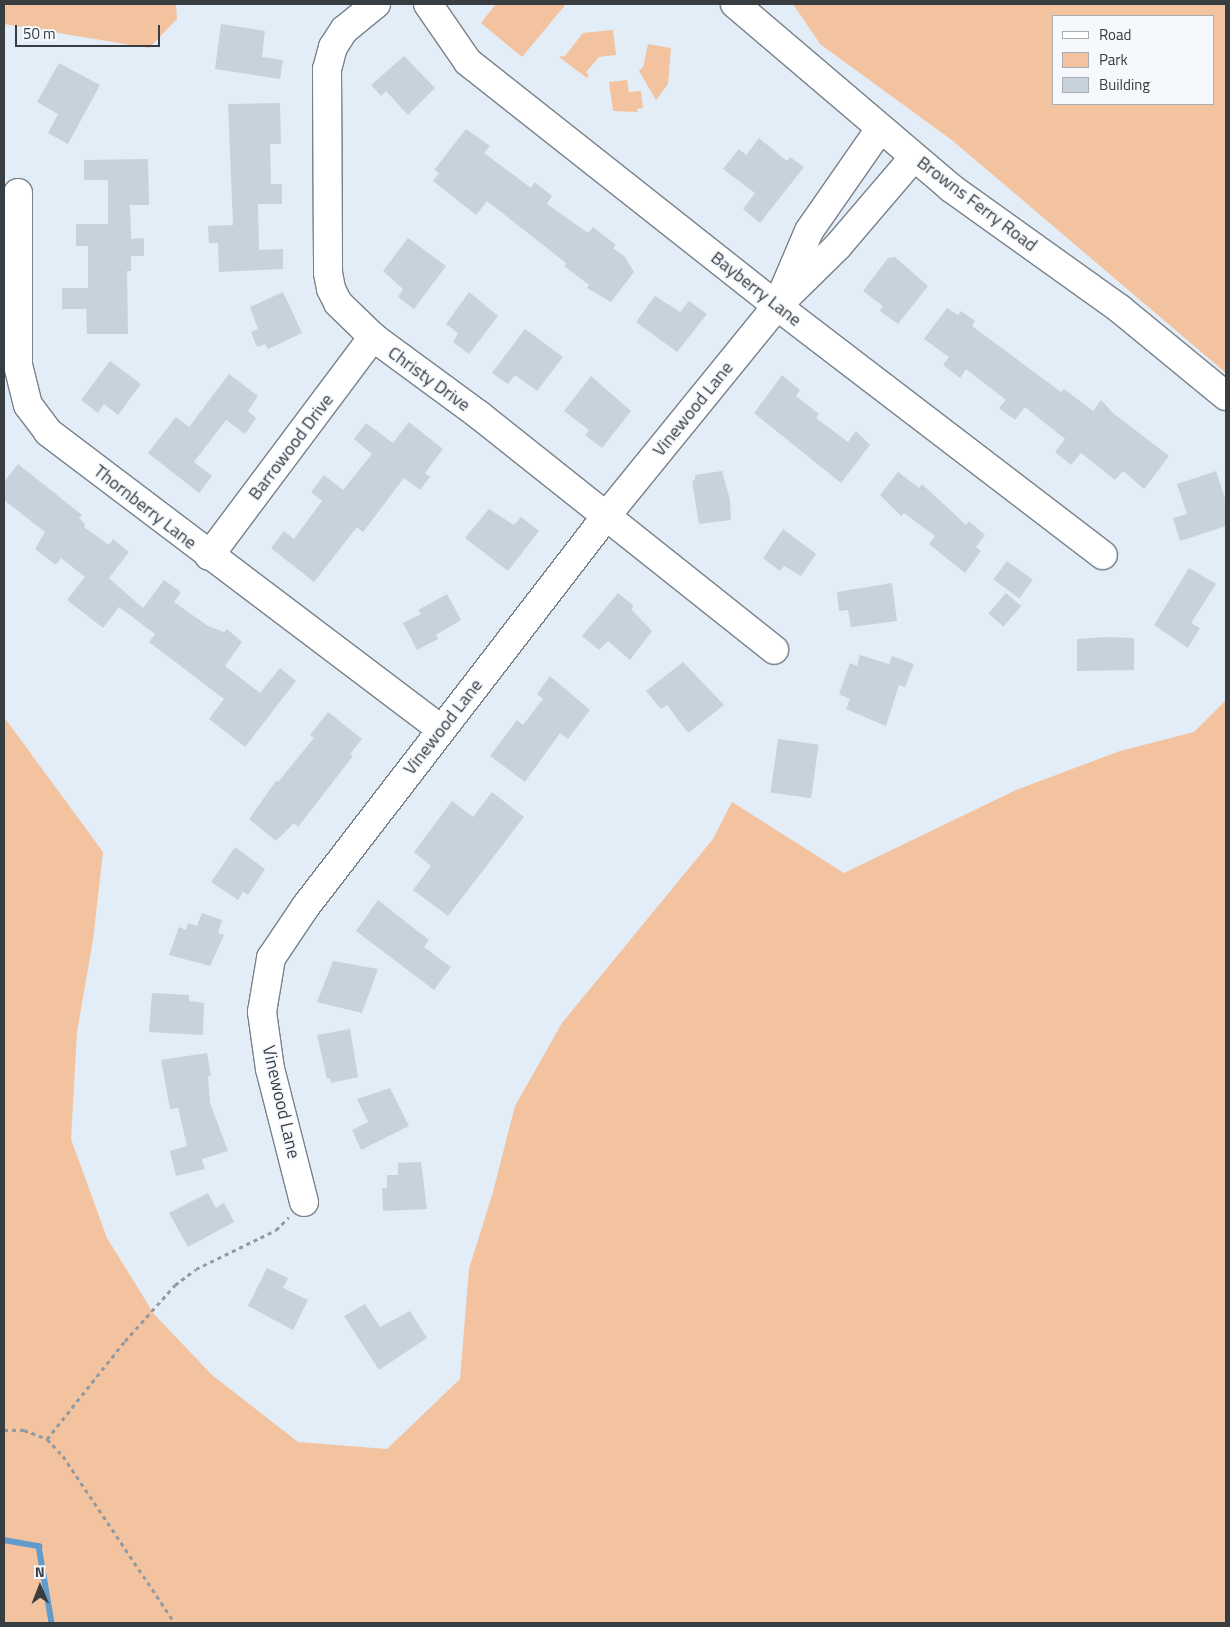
<!DOCTYPE html>
<style>
body{margin:0}
#map{position:relative;width:1230px;height:1627px;overflow:hidden;background:#e2edf7;font-family:"Titillium Web",sans-serif}
div>[style]{position:absolute}
[style*='--x']{left:calc(var(--x)*1px);top:calc(var(--y)*1px);width:calc(var(--w)*1px);rotate:calc(var(--a)*1deg)}
.green>*{inset:0;background:#f3c39f}
.stream>*{height:5.5px;margin:-2.75px;padding:0 2.75px;transform-origin:2.75px;border-radius:2.75px;background:#609bcc}
.building>*{inset:0;background:#c7d2dc;transform-origin:0 0}
.path>*{height:3px;margin-top:-1.5px;transform-origin:0;background:repeating-linear-gradient(90deg,#929aa1 0 4px,transparent 0 8px)}
.roads{filter:drop-shadow(1px 0 #78828b) drop-shadow(-1px 0 #78828b) drop-shadow(0 1px #78828b) drop-shadow(0 -1px #78828b)}
.minor>*{height:28px;margin:-14px;padding:0 14px;transform-origin:14px;border-radius:14px;background:#fff}
span{translate:-50% -50%;white-space:nowrap;text-align:center;line-height:1.15;-webkit-text-stroke:4px #f5f9fe;paint-order:stroke}
.street-label{font-size:18px;color:#383d41}
.frame{position:absolute;inset:0;border:5px solid #383d41;pointer-events:none}
.legend{position:absolute;left:1052px;top:15px;width:162px;height:90px;box-sizing:border-box;background:#f5f9fe;border:1px solid #a9aeb2;margin:0;padding:6px 9px;list-style:none;font-size:15px;color:#383d41}
.legend li{display:flex;align-items:center;gap:10px;height:25px}
.legend b{width:25px;border:1px solid #a9aeb2}
.north{position:absolute;left:15px;top:1562px;width:50px;height:50px;-webkit-text-stroke:4px #f5f9fe;paint-order:stroke;rotate:359deg;font-size:14px;font-weight:700;line-height:20px;text-align:center;color:#383d41}
.north::after{content:'';display:block;margin:auto;width:18px;height:22px;background:#383d41;clip-path:polygon(50% 0,100% 100%,50% 72%,0 100%)}
.scale{position:absolute;left:15px;top:25px;width:145px;height:22px;box-sizing:border-box;border:2px solid #383d41;border-top:0;padding-left:6px;font-size:15px;line-height:18px;white-space:nowrap;color:#383d41;-webkit-text-stroke:4px #f5f9fe;paint-order:stroke}
</style>
<div id="map">
<div class="green">
<i style="clip-path:polygon(4px 4px,176px 4px,177px 19px,149px 48px,4px 24px)"></i>
<i style="clip-path:polygon(496px 4px,566px 4px,522px 57px,481px 23px)"></i>
<i style="clip-path:polygon(evenodd,793px 4px,1226px 4px,1226px 373px,953px 141px,820px 44px,793px 4px,1054px 16px,1214px 16px,1214px 104px,1054px 104px,1054px 16px)"></i>
<i style="clip-path:polygon(613px 30px,616px 55px,599px 57px,586px 72px,589px 75px,587px 78px,559px 57px,565px 56px,583px 33px)"></i>
<i style="clip-path:polygon(648px 44px,671px 48px,668px 84px,656px 100px,639px 71px,643px 67px)"></i>
<i style="clip-path:polygon(627px 80px,629px 92px,641px 91px,643px 108px,637px 109px,638px 112px,613px 111px,609px 82px)"></i>
<i style="clip-path:polygon(1226px 700px,1226px 1623px,4px 1623px,4px 717px,103px 852px,93px 940px,77px 1032px,71px 1139px,107px 1238px,154px 1314px,212px 1375px,298px 1442px,387px 1449px,460px 1379px,469px 1269px,493px 1192px,515px 1106px,562px 1023px,713px 839px,732px 802px,844px 873px,1016px 790px,1120px 751px,1194px 732px)"></i>
</div>
<div class="stream">
<i style="--x:4;--y:1540;--w:36;--a:10"></i>
<i style="--x:39;--y:1546;--w:78;--a:80.4"></i>
</div>
<div class="building">
<i style="clip-path:polygon(221px 24px,265px 31px,262px 57px,283px 60px,280px 79px,215px 69px)"></i>
<i style="clip-path:polygon(404px 56px,435px 88px,408px 115px,386px 91px,381px 96px,371px 85px)"></i>
<i style="clip-path:polygon(59px 63px,100px 85px,68px 144px,48px 133px,58px 114px,37px 102px)"></i>
<i style="clip-path:polygon(280px 103px,281px 144px,270px 144px,271px 184px,282px 184px,282px 204px,258px 204px,259px 250px,283px 249px,283px 269px,219px 272px,218px 243px,209px 243px,208px 226px,233px 225px,228px 104px)"></i>
<i style="clip-path:polygon(466px 129px,490px 146px,484px 153px,531px 188px,535px 182px,552px 196px,547px 204px,588px 233px,593px 227px,616px 245px,613px 248px,625px 257px,634px 272px,611px 302px,587px 288px,589px 285px,564px 266px,566px 263px,487px 201px,476px 215px,433px 181px,439px 173px,434px 170px)"></i>
<i style="clip-path:polygon(759px 138px,787px 161px,790px 157px,804px 167px,760px 223px,743px 209px,755px 193px,723px 169px,739px 149px,746px 155px)"></i>
<i style="clip-path:polygon(148px 159px,149px 205px,130px 205px,131px 239px,144px 238px,144px 256px,131px 256px,131px 271px,127px 271px,128px 334px,87px 334px,86px 309px,62px 309px,62px 288px,88px 288px,88px 246px,76px 246px,76px 224px,108px 224px,108px 180px,84px 180px,84px 160px)"></i>
<i style="clip-path:polygon(408px 238px,446px 266px,414px 309px,398px 297px,403px 289px,383px 271px)"></i>
<i style="clip-path:polygon(895px 257px,928px 286px,898px 324px,880px 311px,883px 306px,863px 291px,888px 258px)"></i>
<i style="clip-path:polygon(283px 292px,302px 333px,268px 349px,265px 344px,257px 347px,251px 332px,258px 329px,250px 307px)"></i>
<i style="clip-path:polygon(469px 292px,498px 316px,469px 354px,453px 342px,458px 333px,446px 324px)"></i>
<i style="clip-path:polygon(655px 296px,680px 312px,689px 301px,707px 314px,677px 352px,636px 322px)"></i>
<i style="clip-path:polygon(947px 308px,958px 315px,961px 311px,975px 321px,972px 326px,1061px 392px,1064px 389px,1093px 411px,1101px 400px,1113px 413px,1169px 456px,1144px 489px,1123px 471px,1115px 480px,1081px 453px,1071px 465px,1055px 452px,1065px 439px,1025px 407px,1015px 420px,999px 408px,1006px 400px,966px 369px,960px 378px,943px 365px,949px 357px,924px 339px)"></i>
<i style="clip-path:polygon(525px 329px,563px 357px,537px 391px,515px 375px,508px 384px,492px 373px)"></i>
<i style="clip-path:polygon(110px 361px,141px 384px,118px 415px,104px 404px,98px 413px,81px 400px)"></i>
<i style="clip-path:polygon(229px 374px,258px 396px,248px 411px,256px 418px,245px 434px,226px 420px,194px 462px,212px 476px,199px 493px,148px 453px,176px 417px,189px 427px)"></i>
<i style="clip-path:polygon(782px 375px,800px 390px,796px 396px,819px 414px,816px 418px,848px 442px,856px 431px,870px 445px,841px 483px,754px 413px)"></i>
<i style="clip-path:polygon(591px 376px,631px 411px,602px 448px,585px 435px,589px 430px,564px 411px)"></i>
<i style="clip-path:polygon(409px 422px,443px 449px,425px 473px,430px 477px,420px 490px,404px 478px,363px 532px,357px 527px,314px 582px,271px 548px,284px 531px,294px 539px,322px 501px,311px 492px,324px 475px,343px 490px,372px 454px,354px 439px,366px 423px,393px 443px)"></i>
<i style="clip-path:polygon(18px 464px,82px 515px,79px 518px,85px 524px,84px 527px,109px 545px,113px 539px,129px 552px,109px 578px,143px 608px,164px 580px,181px 592px,174px 602px,208px 626px,224px 632px,227px 629px,242px 642px,225px 666px,260px 693px,280px 668px,296px 681px,245px 747px,209px 719px,224px 699px,149px 642px,155px 634px,119px 607px,103px 628px,67px 600px,85px 577px,61px 558px,56px 565px,35px 549px,45px 532px,4px 500px,4px 482px)"></i>
<i style="clip-path:polygon(722px 471px,730px 500px,731px 520px,699px 524px,692px 481px,695px 480px,695px 475px)"></i>
<i style="clip-path:polygon(1216px 471px,1226px 501px,1226px 526px,1180px 541px,1173px 518px,1187px 514px,1177px 484px)"></i>
<i style="clip-path:polygon(898px 472px,919px 488px,922px 484px,966px 525px,969px 521px,985px 535px,976px 547px,981px 551px,965px 573px,929px 544px,935px 536px,904px 513px,901px 516px,880px 495px)"></i>
<i style="clip-path:polygon(489px 509px,514px 525px,521px 517px,539px 531px,508px 571px,465px 538px)"></i>
<i style="clip-path:polygon(783px 529px,816px 554px,801px 576px,784px 566px,780px 571px,763px 558px)"></i>
<i style="left:1007px;top:561px;width:32px;height:23px;rotate:36deg"></i>
<i style="clip-path:polygon(1189px 568px,1216px 584px,1191px 623px,1200px 628px,1188px 648px,1154px 625px)"></i>
<i style="clip-path:polygon(892px 583px,897px 621px,851px 627px,848px 610px,839px 611px,837px 592px)"></i>
<i style="clip-path:polygon(618px 593px,634px 606px,631px 609px,652px 631px,630px 660px,608px 641px,599px 650px,582px 636px)"></i>
<i style="left:1006px;top:593px;width:20px;height:27px;rotate:41deg"></i>
<i style="clip-path:polygon(447px 594px,461px 620px,436px 635px,438px 639px,417px 650px,403px 623px,421px 614px,418px 610px)"></i>
<i style="clip-path:polygon(1108px 637px,1134px 638px,1134px 670px,1077px 671px,1077px 639px)"></i>
<i style="clip-path:polygon(860px 655px,889px 664px,892px 656px,914px 664px,905px 687px,899px 685px,886px 726px,846px 709px,850px 699px,839px 694px,850px 663px,857px 666px)"></i>
<i style="clip-path:polygon(683px 662px,724px 705px,688px 733px,667px 705px,661px 709px,646px 691px)"></i>
<i style="clip-path:polygon(550px 676px,590px 710px,568px 739px,560px 733px,525px 782px,490px 756px,517px 720px,523px 725px,543px 699px,537px 694px)"></i>
<i style="clip-path:polygon(328px 712px,362px 739px,350px 754px,353px 756px,298px 827px,294px 823px,276px 841px,249px 819px,276px 781px,278px 782px,314px 738px,310px 735px)"></i>
<i style="left:778px;top:739px;width:41px;height:54px;rotate:8deg"></i>
<i style="clip-path:polygon(492px 792px,524px 817px,448px 916px,413px 890px,431px 866px,414px 852px,452px 801px,473px 817px)"></i>
<i style="clip-path:polygon(235px 847px,265px 869px,248px 895px,243px 892px,238px 900px,211px 882px)"></i>
<i style="clip-path:polygon(378px 900px,429px 940px,424px 947px,451px 967px,434px 990px,356px 931px)"></i>
<i style="clip-path:polygon(202px 913px,222px 920px,218px 933px,224px 935px,210px 966px,169px 955px,179px 927px,186px 930px,188px 923px,197px 926px)"></i>
<i style="clip-path:polygon(333px 961px,378px 969px,362px 1013px,317px 1002px)"></i>
<i style="clip-path:polygon(152px 993px,189px 995px,189px 1001px,204px 1003px,203px 1035px,149px 1032px)"></i>
<i style="clip-path:polygon(350px 1029px,358px 1077px,331px 1083px,330px 1078px,327px 1079px,317px 1035px)"></i>
<i style="clip-path:polygon(207px 1053px,211px 1076px,208px 1076px,210px 1103px,228px 1151px,202px 1159px,205px 1169px,176px 1176px,170px 1151px,187px 1146px,178px 1108px,170px 1109px,161px 1060px)"></i>
<i style="clip-path:polygon(390px 1088px,409px 1126px,361px 1150px,352px 1130px,368px 1122px,357px 1099px)"></i>
<i style="clip-path:polygon(421px 1162px,427px 1209px,383px 1211px,382px 1188px,387px 1188px,387px 1175px,398px 1175px,398px 1163px)"></i>
<i style="clip-path:polygon(208px 1193px,216px 1208px,224px 1203px,234px 1222px,188px 1247px,169px 1213px)"></i>
<i style="clip-path:polygon(267px 1268px,288px 1278px,283px 1288px,308px 1300px,293px 1330px,248px 1306px)"></i>
<i style="clip-path:polygon(365px 1304px,380px 1327px,410px 1311px,427px 1338px,379px 1370px,344px 1316px)"></i>
</div>
<div class="path">
<i style="--x:4;--y:1430;--w:20;--a:0"></i>
<i style="--x:24;--y:1430;--w:25;--a:21"></i>
<i style="--x:47;--y:1439;--w:23;--a:47"></i>
<i style="--x:63;--y:1456;--w:201;--a:56.2"></i>
<i style="--x:47;--y:1439;--w:125;--a:-51.5"></i>
<i style="--x:125;--y:1341;--w:75;--a:-48.2"></i>
<i style="--x:175;--y:1285;--w:26;--a:-37"></i>
<i style="--x:196;--y:1269;--w:89;--a:-26"></i>
<i style="--x:276;--y:1230;--w:18;--a:-45"></i>
</div>
<div class="roads">
<div class="minor">
<i style="--x:376;--y:4;--w:41;--a:140.9"></i>
<i style="--x:344;--y:30;--w:20;--a:123"></i>
<i style="--x:333;--y:47;--w:23;--a:105"></i>
<i style="--x:327;--y:69;--w:204;--a:89.7"></i>
<i style="--x:328;--y:273;--w:16;--a:79"></i>
<i style="--x:331;--y:289;--w:16;--a:63"></i>
<i style="--x:338;--y:303;--w:49;--a:44.2"></i>
<i style="--x:373;--y:337;--w:132;--a:36.3"></i>
<i style="--x:479;--y:415;--w:377;--a:38.5"></i>
<i style="--x:428;--y:4;--w:70;--a:55.4"></i>
<i style="--x:468;--y:62;--w:394;--a:38.3"></i>
<i style="--x:777;--y:306;--w:410;--a:37.4"></i>
<i style="--x:735;--y:4;--w:284;--a:40.4"></i>
<i style="--x:951;--y:188;--w:208;--a:35.6"></i>
<i style="--x:1120;--y:309;--w:137;--a:39.4"></i>
<i style="--x:18;--y:193;--w:172;--a:90"></i>
<i style="--x:18;--y:365;--w:41;--a:76"></i>
<i style="--x:28;--y:405;--w:34;--a:53"></i>
<i style="--x:48;--y:432;--w:493;--a:37.1"></i>
<i style="--x:783;--y:292;--w:66;--a:-66.9"></i>
<i style="--x:809;--y:231;--w:124;--a:-55.2"></i>
<i style="--x:209;--y:556;--w:274;--a:-53.2"></i>
<i style="--x:304;--y:1202;--w:137;--a:-104.3"></i>
<i style="--x:270;--y:1069;--w:58;--a:-98"></i>
<i style="--x:262;--y:1012;--w:55;--a:-80.5"></i>
<i style="--x:271;--y:958;--w:63;--a:-56.1"></i>
<i style="--x:306;--y:906;--w:493;--a:-52.4"></i>
<i style="--x:607;--y:515;--w:269;--a:-50.9"></i>
<i style="--x:777;--y:306;--w:86;--a:-44.5"></i>
<i style="--x:838;--y:246;--w:117;--a:-49.5"></i>
</div>
</div>
<div class="street-label">
<span style="left:977px;top:204px;rotate:37deg">Browns Ferry Road</span>
<span style="left:756px;top:289px;rotate:38deg">Bayberry Lane</span>
<span style="left:429px;top:379px;rotate:36deg">Christy Drive</span>
<span style="left:693px;top:409px;rotate:-51deg">Vinewood Lane</span>
<span style="left:291px;top:447px;rotate:-53deg">Barrowood Drive</span>
<span style="left:145px;top:507px;rotate:38deg">Thornberry Lane</span>
<span style="left:443px;top:727px;rotate:-52deg">Vinewood Lane</span>
<span style="left:281px;top:1102px;rotate:77deg">Vinewood Lane</span>
</div>
<div class="frame"></div>
<ul class="legend">
<li><b style="height:6px;background:#fff"></b>Road</li>
<li><b style="height:14px;background:#f3c39f"></b>Park</li>
<li><b style="height:14px;background:#c7d2dc"></b>Building</li>
</ul>
<div class="north">N</div>
<div class="scale">50 m</div>
</div>
